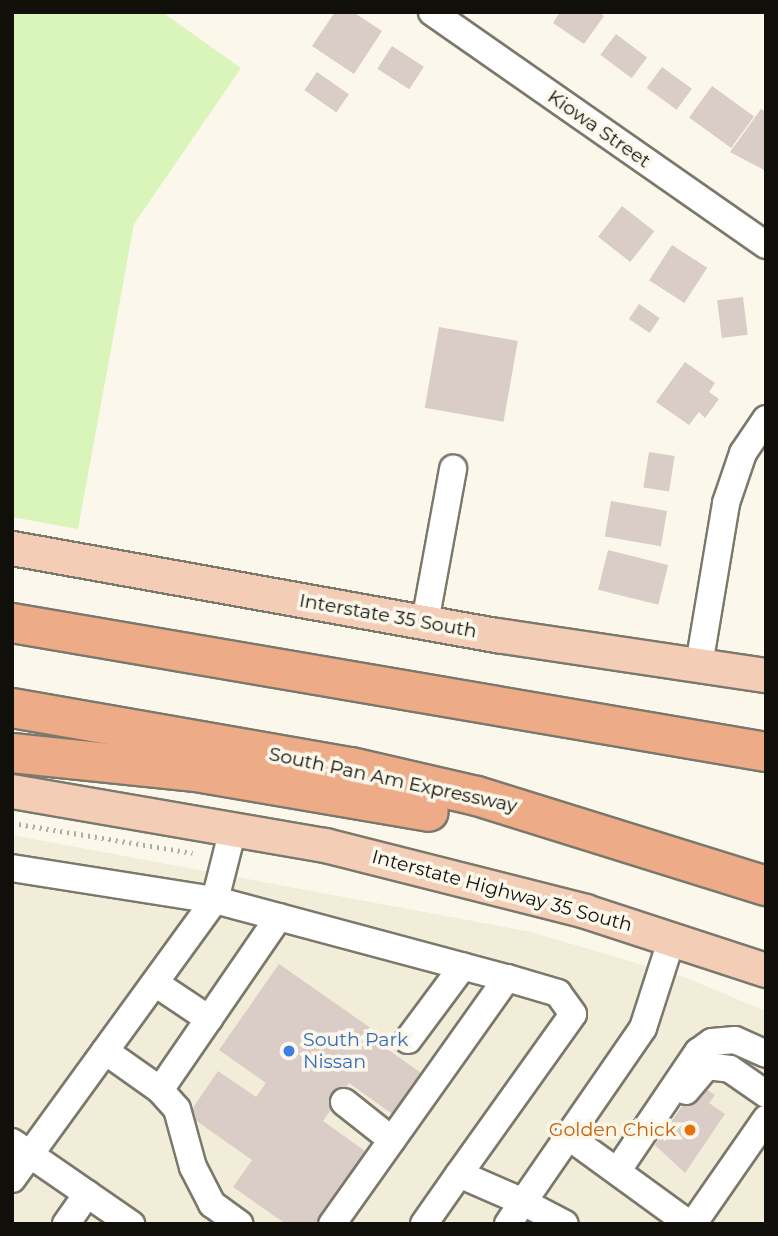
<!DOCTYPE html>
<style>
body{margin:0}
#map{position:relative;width:778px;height:1236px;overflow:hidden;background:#fbf8eb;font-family:Montserrat,sans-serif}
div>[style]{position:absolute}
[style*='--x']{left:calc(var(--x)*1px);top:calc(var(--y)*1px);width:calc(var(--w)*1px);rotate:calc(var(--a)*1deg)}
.built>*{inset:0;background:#f2edd8}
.green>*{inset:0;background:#d9f5ba}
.building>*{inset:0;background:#daccc6;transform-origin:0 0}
.path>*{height:4.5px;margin-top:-2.25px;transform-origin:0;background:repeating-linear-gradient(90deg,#afaca2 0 2px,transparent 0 7px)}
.roads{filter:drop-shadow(2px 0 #7b786c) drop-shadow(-2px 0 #7b786c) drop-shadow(0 2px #7b786c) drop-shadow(0 -2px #7b786c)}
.minor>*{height:26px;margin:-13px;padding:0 13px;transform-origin:13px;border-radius:13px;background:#fff}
.major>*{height:33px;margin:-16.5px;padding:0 16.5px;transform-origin:16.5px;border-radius:16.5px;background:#f4cdb7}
.highway>*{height:38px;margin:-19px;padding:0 19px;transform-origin:19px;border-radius:19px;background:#edac87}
.dots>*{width:19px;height:19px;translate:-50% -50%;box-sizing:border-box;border:4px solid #fbf8eb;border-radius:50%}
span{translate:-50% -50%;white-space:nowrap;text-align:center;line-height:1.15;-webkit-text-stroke:7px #fbf8eb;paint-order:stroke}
.street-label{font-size:19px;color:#100f0a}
.shop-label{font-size:19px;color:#366cbe}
.left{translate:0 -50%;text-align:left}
.food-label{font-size:19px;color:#c56008}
.right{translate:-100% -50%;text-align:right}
.frame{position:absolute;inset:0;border:14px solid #100f0a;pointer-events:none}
</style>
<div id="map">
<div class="built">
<i style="clip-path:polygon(12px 835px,531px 932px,684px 977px,766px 1011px,766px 1224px,12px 1224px)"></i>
</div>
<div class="green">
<i style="clip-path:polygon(12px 12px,162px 12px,241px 68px,134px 224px,78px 529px,12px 517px)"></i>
</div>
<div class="building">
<i style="clip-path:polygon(335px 12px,353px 12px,382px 31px,354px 74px,312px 46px)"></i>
<i style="clip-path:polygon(560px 12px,599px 12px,604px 16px,584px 44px,553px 23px)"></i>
<i style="left:616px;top:34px;width:39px;height:26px;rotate:37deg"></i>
<i style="left:392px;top:46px;width:38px;height:27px;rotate:33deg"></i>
<i style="left:662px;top:67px;width:37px;height:26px;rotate:36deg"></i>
<i style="left:317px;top:72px;width:39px;height:22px;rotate:35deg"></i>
<i style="left:712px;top:86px;width:52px;height:39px;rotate:36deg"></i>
<i style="clip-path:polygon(761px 109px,766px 112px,766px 171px,730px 152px)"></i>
<i style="left:622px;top:206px;width:41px;height:39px;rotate:38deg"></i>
<i style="left:672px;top:245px;width:42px;height:42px;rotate:33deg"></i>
<i style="left:743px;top:297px;width:38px;height:26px;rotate:83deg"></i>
<i style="left:639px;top:304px;width:25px;height:18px;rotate:34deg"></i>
<i style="left:439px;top:327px;width:80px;height:82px;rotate:10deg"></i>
<i style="clip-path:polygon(685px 362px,715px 383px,709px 392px,719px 399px,705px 418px,699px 412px,689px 425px,656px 402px)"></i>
<i style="left:649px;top:452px;width:26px;height:36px;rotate:9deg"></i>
<i style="left:611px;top:501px;width:57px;height:36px;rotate:10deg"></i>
<i style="left:608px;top:550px;width:62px;height:41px;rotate:14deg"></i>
<i style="clip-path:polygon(279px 964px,385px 1038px,380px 1044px,424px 1075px,395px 1116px,349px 1083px,323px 1121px,372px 1156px,324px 1224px,286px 1224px,233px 1187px,252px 1160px,188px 1115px,218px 1071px,256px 1097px,266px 1083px,219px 1050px)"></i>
<i style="clip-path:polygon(698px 1083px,715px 1095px,709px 1103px,725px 1114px,685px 1173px,655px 1145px)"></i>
</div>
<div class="path">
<i style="--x:12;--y:823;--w:183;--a:9.4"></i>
</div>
<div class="roads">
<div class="minor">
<i style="--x:432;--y:12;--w:407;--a:34.9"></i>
<i style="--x:425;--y:622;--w:156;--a:-79.6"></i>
<i style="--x:699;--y:665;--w:164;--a:-80.5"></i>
<i style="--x:726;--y:503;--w:53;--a:-71.2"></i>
<i style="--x:743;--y:453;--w:41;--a:-55.9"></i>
<i style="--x:12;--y:868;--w:206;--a:9"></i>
<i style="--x:215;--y:900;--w:302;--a:15"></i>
<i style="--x:507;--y:978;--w:302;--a:125.4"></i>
<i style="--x:155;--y:983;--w:65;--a:33.7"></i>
<i style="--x:408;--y:1040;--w:92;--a:-53.4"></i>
<i style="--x:105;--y:1051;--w:67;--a:35.3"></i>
<i style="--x:160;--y:1090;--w:210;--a:-55.5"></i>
<i style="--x:160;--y:1090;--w:25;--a:48"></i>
<i style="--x:177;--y:1109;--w:60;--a:74.6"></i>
<i style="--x:193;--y:1167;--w:42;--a:62.8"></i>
<i style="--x:212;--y:1204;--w:34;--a:36"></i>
<i style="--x:686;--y:1091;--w:33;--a:-50"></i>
<i style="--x:707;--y:1066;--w:23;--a:7"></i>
<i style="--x:730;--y:1069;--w:44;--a:34.8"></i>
<i style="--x:344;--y:1102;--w:61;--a:38.4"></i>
<i style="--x:568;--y:1136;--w:150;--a:36"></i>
<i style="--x:12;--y:1142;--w:145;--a:34.6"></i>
<i style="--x:618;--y:1170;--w:143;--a:-55.9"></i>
<i style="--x:698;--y:1052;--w:17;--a:-36"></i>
<i style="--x:712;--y:1042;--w:23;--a:-5"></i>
<i style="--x:735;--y:1040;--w:34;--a:24"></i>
<i style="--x:459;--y:1174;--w:196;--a:-54.5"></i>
<i style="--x:573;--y:1014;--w:26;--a:-126"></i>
<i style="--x:558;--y:993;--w:53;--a:-163.6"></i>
<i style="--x:12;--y:1179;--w:345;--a:-54"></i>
<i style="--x:215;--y:900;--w:73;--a:-75.8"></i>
<i style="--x:66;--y:1224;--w:37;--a:-55"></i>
<i style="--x:424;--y:1224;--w:61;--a:-55"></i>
<i style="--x:459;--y:1174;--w:70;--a:23.6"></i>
<i style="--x:523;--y:1202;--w:211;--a:-55.4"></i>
<i style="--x:643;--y:1028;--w:95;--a:-72.1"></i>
<i style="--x:508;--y:1224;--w:27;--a:-56"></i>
<i style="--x:523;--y:1202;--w:47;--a:27.6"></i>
<i style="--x:693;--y:1224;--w:128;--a:-55.2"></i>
</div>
<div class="major">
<i style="--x:12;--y:548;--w:493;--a:10.2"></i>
<i style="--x:497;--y:635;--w:272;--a:8.5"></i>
<i style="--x:12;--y:791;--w:318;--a:9.8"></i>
<i style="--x:325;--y:845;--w:268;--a:14.2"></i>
<i style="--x:585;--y:911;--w:190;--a:18.1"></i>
</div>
<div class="highway">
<i style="--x:12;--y:623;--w:765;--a:9.71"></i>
<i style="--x:12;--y:708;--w:344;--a:9.9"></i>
<i style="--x:351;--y:767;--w:129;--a:13"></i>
<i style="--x:477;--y:796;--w:303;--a:17.3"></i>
<i style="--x:12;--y:753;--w:185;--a:5.9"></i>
<i style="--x:196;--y:772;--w:236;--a:9.7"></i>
</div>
</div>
<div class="dots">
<i style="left:289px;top:1051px;background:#3f7fe0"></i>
<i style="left:690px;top:1130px;background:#e8710a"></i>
</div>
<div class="street-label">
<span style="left:599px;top:129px;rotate:35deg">Kiowa Street</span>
<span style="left:388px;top:616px;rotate:10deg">Interstate 35 South</span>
<span style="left:393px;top:780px;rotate:12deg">South Pan Am Expressway</span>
<span style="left:502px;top:891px;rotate:15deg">Interstate Highway 35 South</span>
</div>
<div class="shop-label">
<span class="left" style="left:303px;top:1051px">South Park<br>Nissan</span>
</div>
<div class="food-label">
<span class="right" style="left:676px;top:1130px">Golden Chick</span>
</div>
<div class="frame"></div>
</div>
